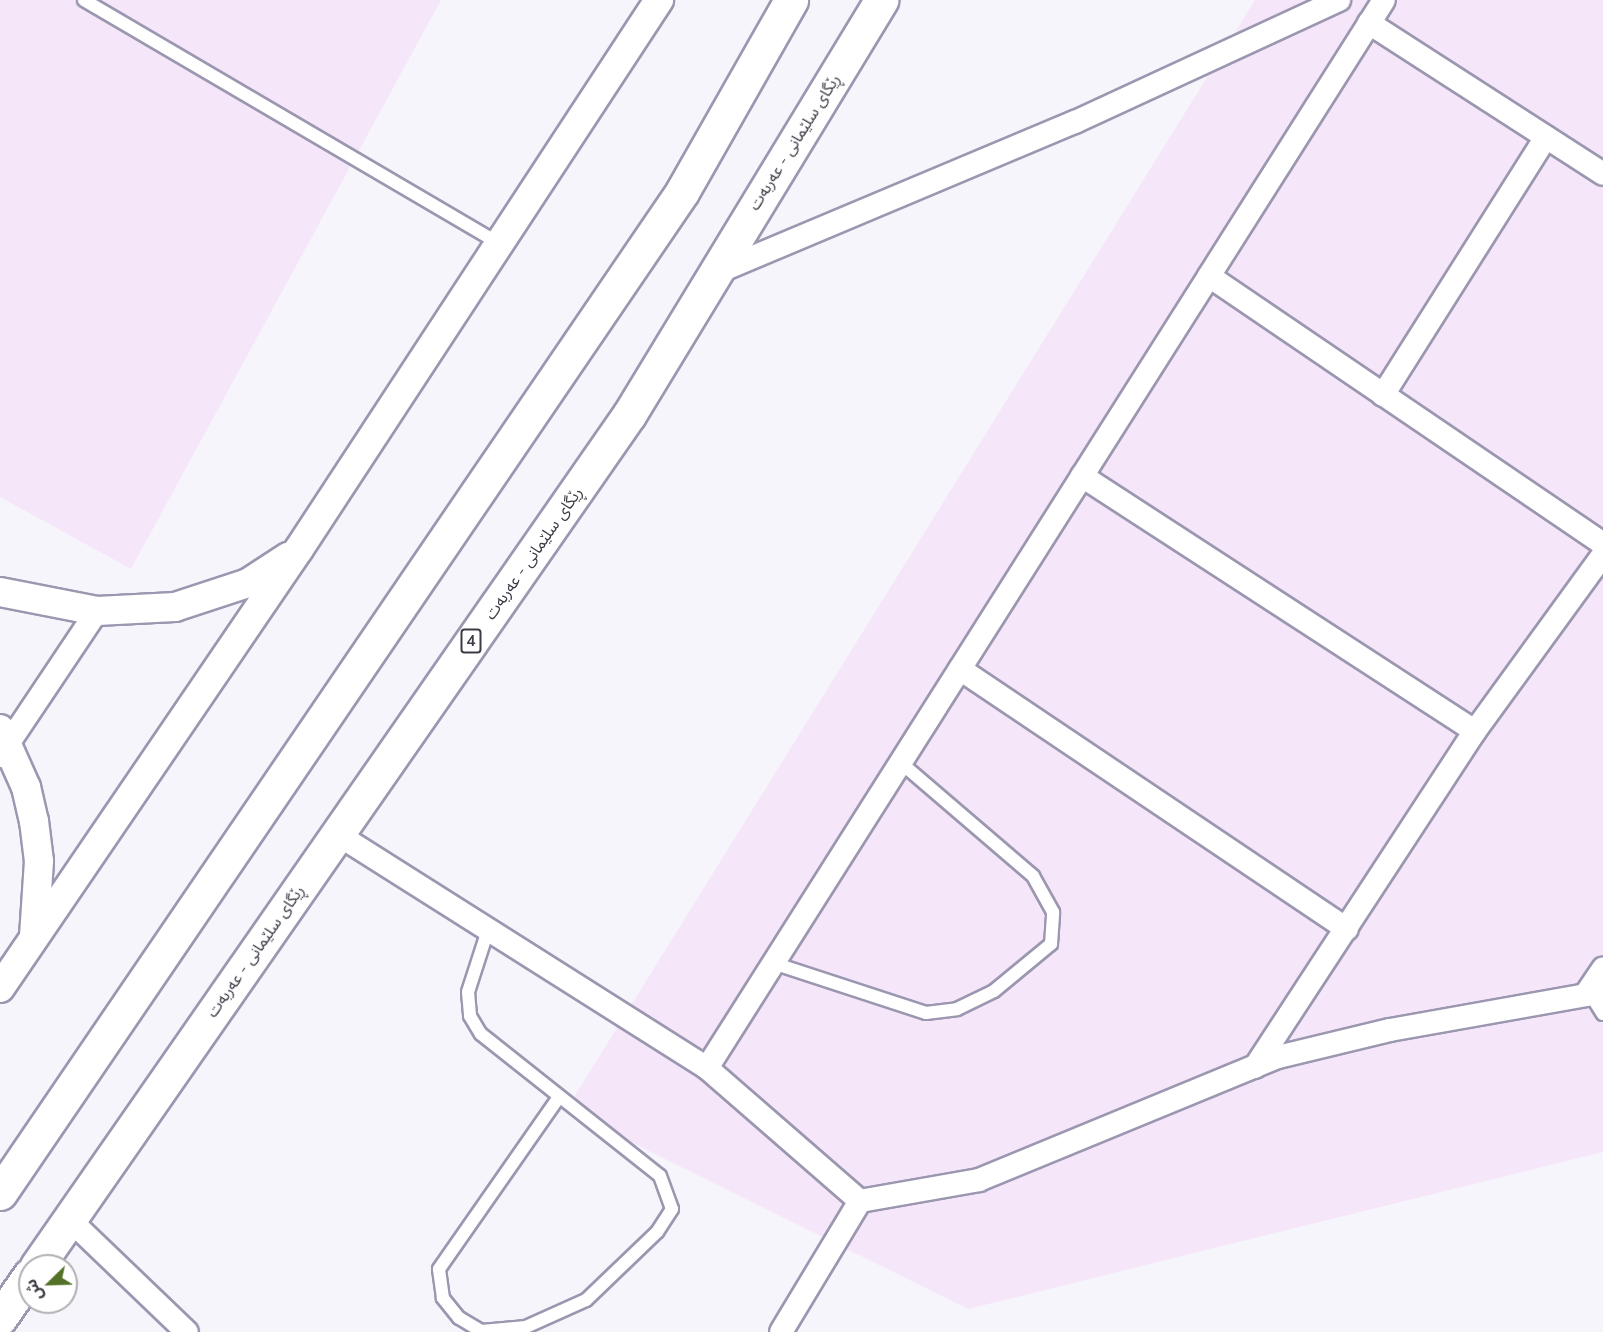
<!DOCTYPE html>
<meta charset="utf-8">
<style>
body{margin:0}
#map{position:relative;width:1603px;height:1332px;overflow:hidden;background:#f6f5fb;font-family:Mulish,"Noto Sans Arabic",sans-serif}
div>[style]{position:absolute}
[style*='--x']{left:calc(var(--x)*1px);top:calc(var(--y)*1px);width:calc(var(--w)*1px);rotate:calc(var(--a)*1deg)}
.industrial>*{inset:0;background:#f6e6f9}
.roads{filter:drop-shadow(2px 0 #9b97b0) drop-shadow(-2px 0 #9b97b0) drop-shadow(0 2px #9b97b0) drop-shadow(0 -2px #9b97b0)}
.service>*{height:12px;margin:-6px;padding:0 6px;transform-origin:6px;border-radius:6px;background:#fff}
.minor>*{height:22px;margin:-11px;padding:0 11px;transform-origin:11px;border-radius:11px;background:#fff}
.tertiary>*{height:28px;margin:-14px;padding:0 14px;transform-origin:14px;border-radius:14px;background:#fff}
.trunk>*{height:33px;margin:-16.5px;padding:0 16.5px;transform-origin:16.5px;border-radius:16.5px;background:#fff}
span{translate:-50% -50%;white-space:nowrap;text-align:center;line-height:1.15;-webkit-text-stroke:6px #fff;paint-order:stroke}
.shield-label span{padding:2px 4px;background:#fff;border:2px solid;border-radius:4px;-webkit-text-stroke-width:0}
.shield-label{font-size:15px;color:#3d3c46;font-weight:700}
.street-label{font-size:16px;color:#3d3c46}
.north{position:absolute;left:18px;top:1254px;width:60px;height:60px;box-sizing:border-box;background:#fff;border:2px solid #b1b1b5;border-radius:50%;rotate:247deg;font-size:16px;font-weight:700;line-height:24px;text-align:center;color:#3d3c46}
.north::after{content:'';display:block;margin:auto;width:21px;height:27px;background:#547227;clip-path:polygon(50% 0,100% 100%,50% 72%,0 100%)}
</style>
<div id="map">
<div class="industrial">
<i style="clip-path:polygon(0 0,441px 0,131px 569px,0 497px)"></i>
<i style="clip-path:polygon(1255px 0,1603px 0,1603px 1152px,968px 1309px,566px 1110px)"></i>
</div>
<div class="roads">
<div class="service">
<i style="--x:84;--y:0;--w:482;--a:30.4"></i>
<i style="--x:488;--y:930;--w:65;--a:107.9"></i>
<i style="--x:468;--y:992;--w:24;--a:85"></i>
<i style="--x:470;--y:1016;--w:21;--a:59"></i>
<i style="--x:481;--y:1034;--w:228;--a:38.4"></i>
<i style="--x:660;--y:1176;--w:35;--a:70"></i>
<i style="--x:672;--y:1209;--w:27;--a:123"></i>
<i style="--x:657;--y:1232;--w:98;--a:136.2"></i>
<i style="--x:586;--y:1300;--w:66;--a:155.8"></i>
<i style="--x:526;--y:1327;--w:45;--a:174.9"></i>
<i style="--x:481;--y:1331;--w:26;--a:-149"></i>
<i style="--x:459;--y:1318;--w:26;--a:-129"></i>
<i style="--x:443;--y:1298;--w:29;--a:-98"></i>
<i style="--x:439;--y:1269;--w:210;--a:-55.1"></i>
<i style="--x:773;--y:963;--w:161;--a:18.1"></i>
<i style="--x:926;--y:1013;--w:31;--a:-7"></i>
<i style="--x:957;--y:1009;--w:41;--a:-25.9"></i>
<i style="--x:994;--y:991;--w:74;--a:-39.5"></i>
<i style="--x:1051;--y:944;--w:32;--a:-86"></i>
<i style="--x:1053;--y:912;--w:41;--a:-119.1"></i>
<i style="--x:1033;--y:876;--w:174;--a:-139.4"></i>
<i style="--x:1589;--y:992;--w:26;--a:58"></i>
</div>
<div class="minor">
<i style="--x:1369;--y:23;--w:278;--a:32.8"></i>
<i style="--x:713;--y:274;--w:393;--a:-22.8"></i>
<i style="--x:1075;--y:122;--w:291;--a:-24.8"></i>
<i style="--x:1209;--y:276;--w:477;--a:34.2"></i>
<i style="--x:1383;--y:395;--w:305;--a:-57.7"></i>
<i style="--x:1082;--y:476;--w:468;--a:33"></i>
<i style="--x:960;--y:669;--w:466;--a:33.9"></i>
<i style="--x:0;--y:756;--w:174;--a:-56.2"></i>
<i style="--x:337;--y:834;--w:438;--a:32.3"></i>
<i style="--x:707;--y:1068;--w:203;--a:41"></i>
<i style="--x:860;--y:1201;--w:153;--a:121.1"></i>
<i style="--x:1588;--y:991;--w:27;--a:-56"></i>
<i style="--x:1255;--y:1067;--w:402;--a:-56.8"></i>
<i style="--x:1475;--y:731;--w:218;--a:-54"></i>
<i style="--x:707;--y:1068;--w:1264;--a:-57.63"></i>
<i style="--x:860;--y:1201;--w:121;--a:-10"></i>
<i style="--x:979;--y:1180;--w:323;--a:-22.4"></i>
<i style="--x:1278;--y:1057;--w:115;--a:-13.6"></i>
<i style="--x:1390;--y:1030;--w:216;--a:-10.1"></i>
<i style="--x:69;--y:1219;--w:163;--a:43.8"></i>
</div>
<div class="tertiary">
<i style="--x:0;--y:592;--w:99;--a:11.1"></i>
<i style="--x:97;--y:611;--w:78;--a:-2.9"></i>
<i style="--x:175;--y:607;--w:77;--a:-18.2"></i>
<i style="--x:248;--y:583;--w:48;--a:-33"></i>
<i style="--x:0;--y:729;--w:64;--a:65.9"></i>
<i style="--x:26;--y:787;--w:35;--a:77"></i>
<i style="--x:34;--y:821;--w:40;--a:82.9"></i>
<i style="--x:39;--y:861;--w:75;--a:93.8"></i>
<i style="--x:0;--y:988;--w:531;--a:-55.74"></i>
<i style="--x:299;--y:549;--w:657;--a:-56.75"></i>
</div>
<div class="trunk">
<i style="--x:0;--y:1193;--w:1211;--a:-55.73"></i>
<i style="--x:682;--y:192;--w:221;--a:-60.4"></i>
<i style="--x:37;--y:1266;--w:1037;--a:-55.18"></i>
<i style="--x:629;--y:415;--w:486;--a:-58.7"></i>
<i style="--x:0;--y:1318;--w:52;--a:-55.1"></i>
</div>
</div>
<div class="shield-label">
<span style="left:471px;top:641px">4</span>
</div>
<div class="street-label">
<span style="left:794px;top:142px;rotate:-58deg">ڕێگای سلێمانی - عەربەت</span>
<span style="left:533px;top:553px;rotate:-55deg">ڕێگای سلێمانی - عەربەت</span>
<span style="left:255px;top:951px;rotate:-55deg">ڕێگای سلێمانی - عەربەت</span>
</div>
<div class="north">ش</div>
</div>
